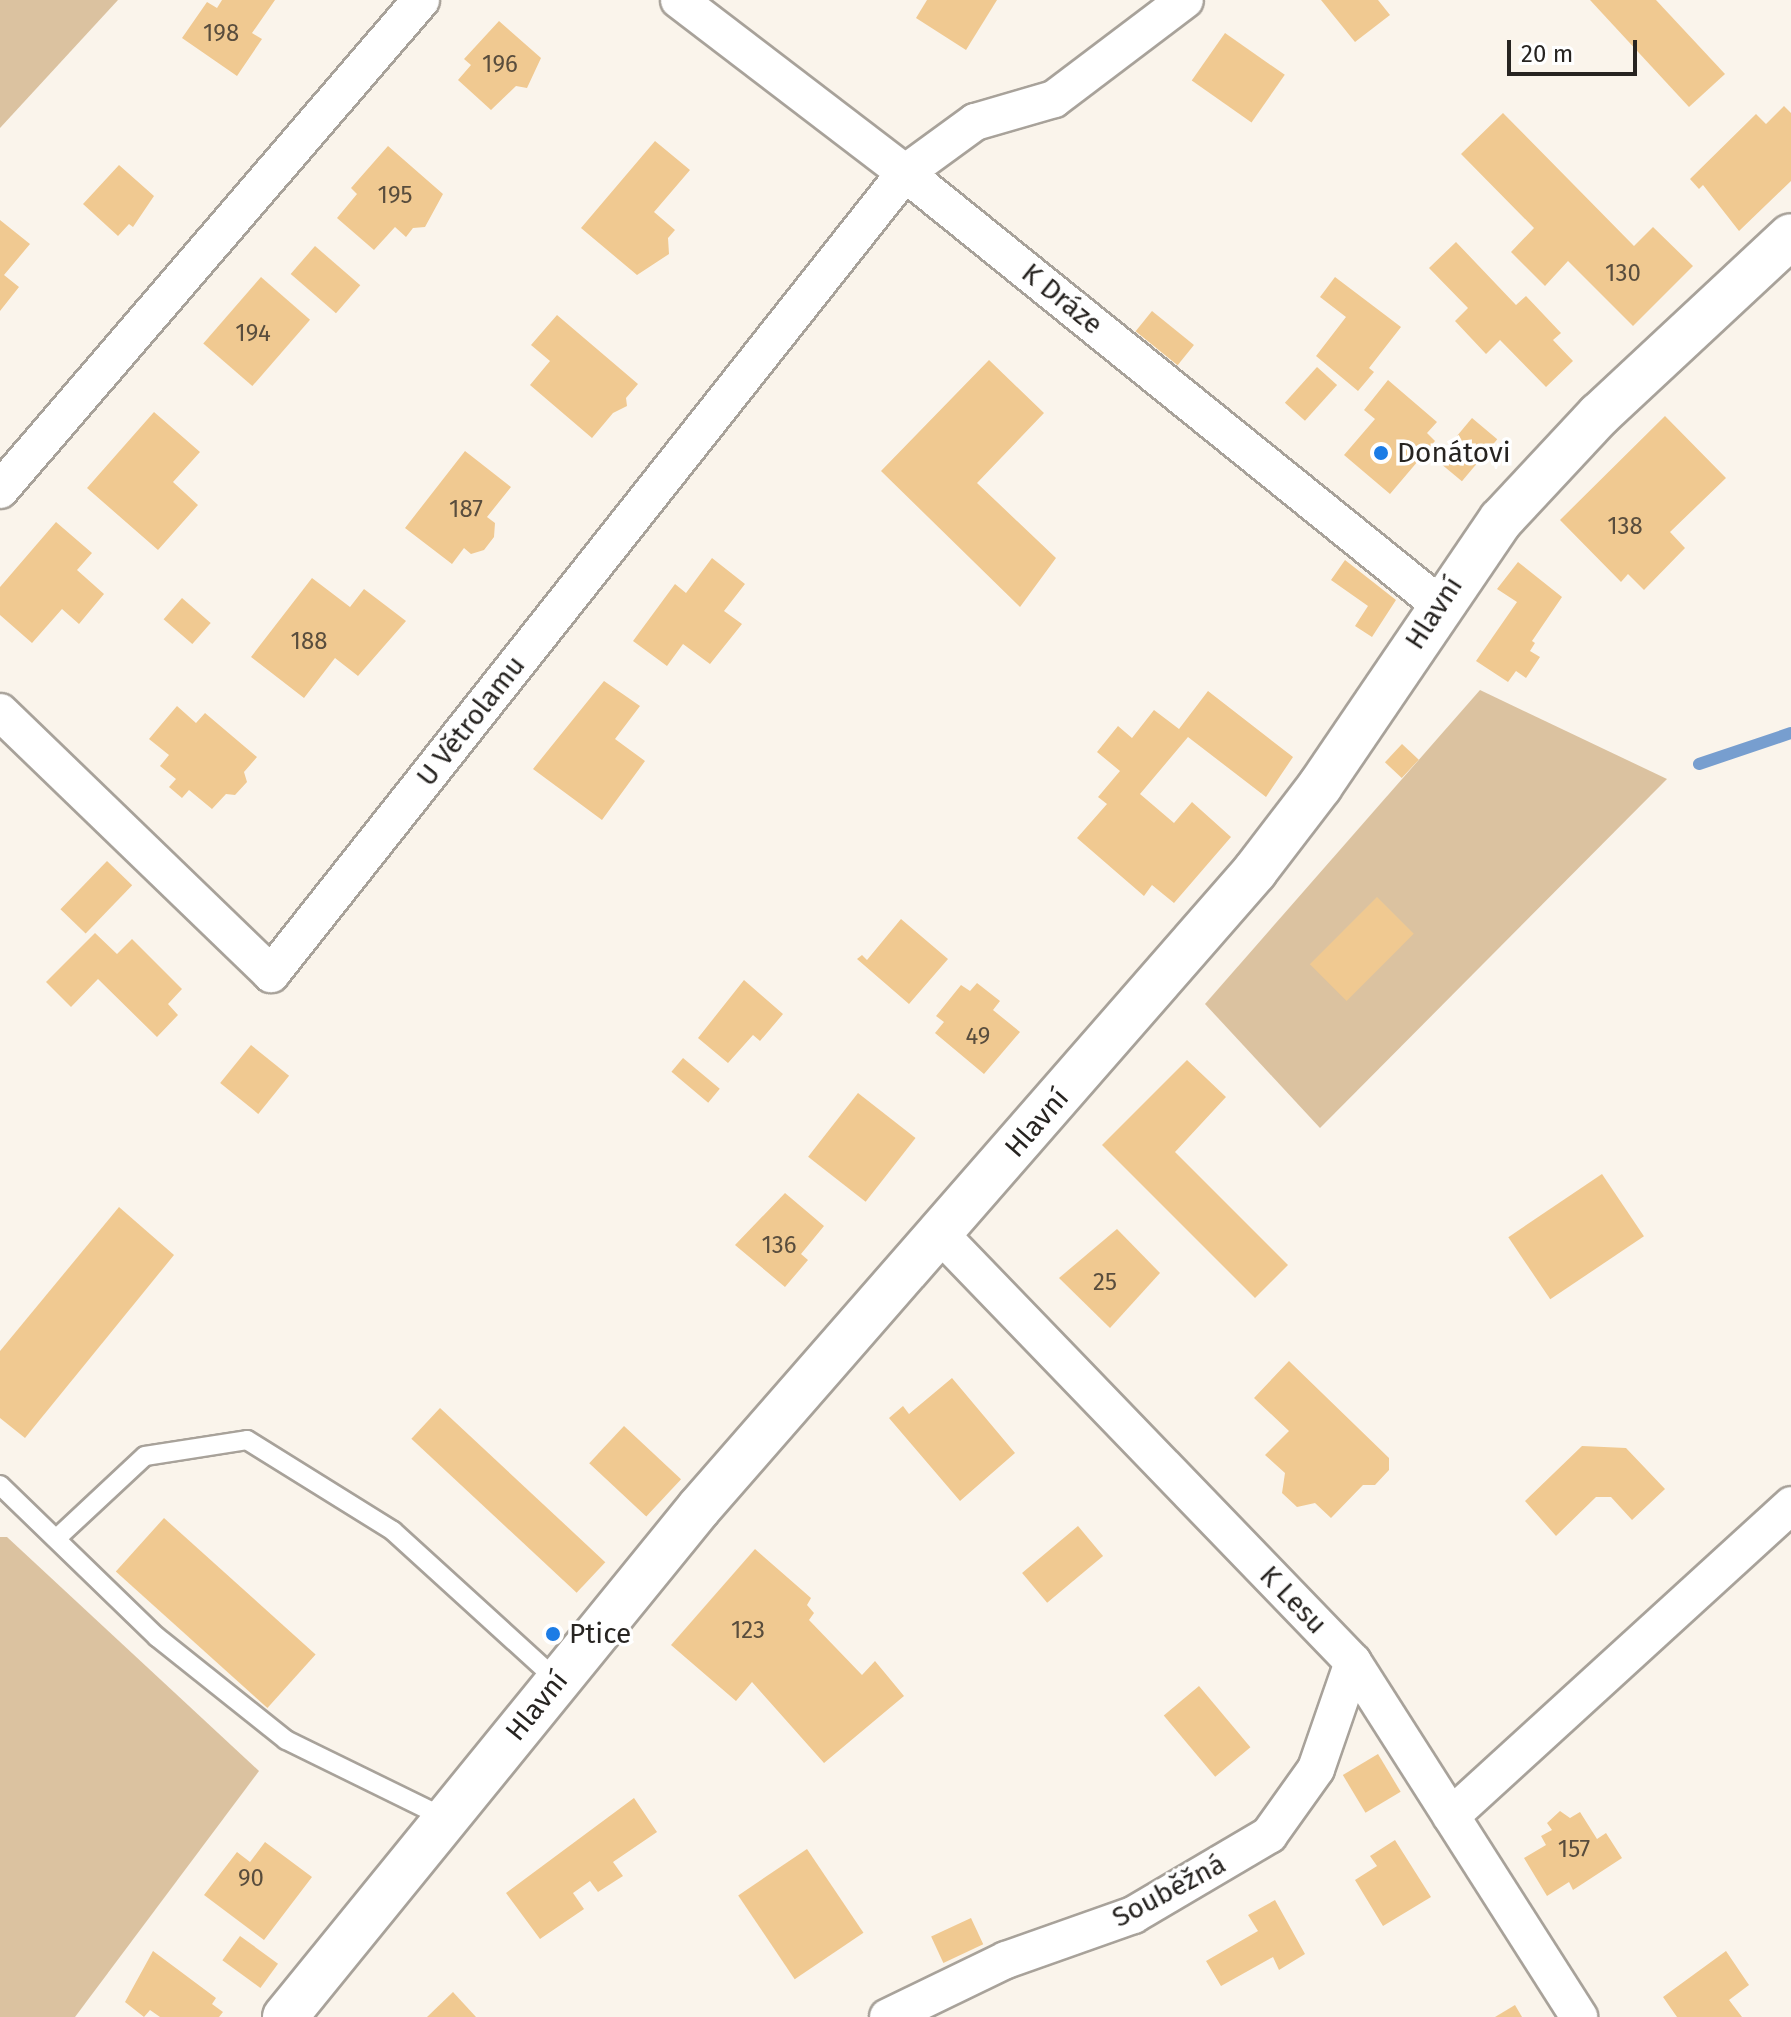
<!DOCTYPE html>
<meta charset="utf-8">
<style>
body{margin:0}
#map{position:relative;width:1791px;height:2017px;overflow:hidden;background:#faf4eb;font-family:"Fira Sans",sans-serif}
div>[style]{position:absolute}
[style*='--x']{left:calc(var(--x)*1px);top:calc(var(--y)*1px);width:calc(var(--w)*1px);rotate:calc(var(--a)*1deg)}
.green>*{inset:0;background:#dbc2a0}
.stream>*{height:12px;margin:-6px;padding:0 6px;transform-origin:6px;border-radius:6px;background:#779ecf}
.building>*{inset:0;background:#f0c991;transform-origin:0 0}
.roads{filter:drop-shadow(2px 0 #a8a29a) drop-shadow(-2px 0 #a8a29a) drop-shadow(0 2px #a8a29a) drop-shadow(0 -2px #a8a29a)}
.service>*{height:18px;margin:-9px;padding:0 9px;transform-origin:9px;border-radius:9px;background:#fff}
.minor>*{height:36px;margin:-18px;padding:0 18px;transform-origin:18px;border-radius:18px;background:#fff}
.secondary>*{height:44px;margin:-22px;padding:0 22px;transform-origin:22px;border-radius:22px;background:#fff}
.dots>*{width:22px;height:22px;translate:-50% -50%;box-sizing:border-box;border:4px solid #fff;border-radius:50%}
span{translate:-50% -50%;white-space:nowrap;text-align:center;line-height:1.15;-webkit-text-stroke:7px #fff;paint-order:stroke}
.number-label{font-size:24px;color:#594d3d}
.number-label span{-webkit-text-stroke-width:0}
.street-label{font-size:28px;color:#272421}
.poi-label{font-size:28px;color:#272421}
.left{translate:0 -50%;text-align:left}
.scale{position:absolute;left:1507px;top:40px;width:130px;height:36px;box-sizing:border-box;border:4px solid #272421;border-top:0;padding-left:10px;font-size:24px;line-height:28px;white-space:nowrap;color:#272421;-webkit-text-stroke:6px #fff;paint-order:stroke}
</style>
<div id="map">
<div class="green">
<i style="clip-path:polygon(0 0,118px 0,0 128px)"></i>
<i style="clip-path:polygon(1480px 690px,1667px 779px,1320px 1128px,1205px 1004px)"></i>
<i style="clip-path:polygon(0 1537px,7px 1537px,259px 1771px,75px 2017px,0 2017px)"></i>
</div>
<div class="stream">
<i style="--x:1699;--y:764;--w:97;--a:-18.6"></i>
</div>
<div class="building">
<i style="clip-path:polygon(222px 0,275px 0,252px 33px,262px 39px,237px 76px,182px 38px,207px 2px,217px 8px)"></i>
<i style="clip-path:polygon(927px 0,997px 0,966px 50px,916px 18px)"></i>
<i style="clip-path:polygon(1321px 0,1378px 0,1390px 15px,1355px 42px)"></i>
<i style="clip-path:polygon(1590px 0,1656px 0,1725px 74px,1689px 107px)"></i>
<i style="clip-path:polygon(499px 21px,541px 58px,527px 88px,516px 86px,491px 110px,458px 80px,471px 65px,464px 59px)"></i>
<i style="left:1225px;top:33px;width:73px;height:58px;rotate:35deg"></i>
<i style="clip-path:polygon(1784px 106px,1791px 113px,1791px 181px,1739px 231px,1703px 185px,1699px 189px,1690px 179px,1756px 114px,1766px 124px)"></i>
<i style="clip-path:polygon(1503px 113px,1634px 246px,1653px 227px,1693px 266px,1633px 326px,1568px 261px,1545px 286px,1511px 252px,1534px 228px,1461px 154px)"></i>
<i style="clip-path:polygon(655px 141px,690px 170px,654px 212px,675px 230px,668px 238px,669px 254px,637px 275px,581px 228px)"></i>
<i style="clip-path:polygon(388px 146px,443px 194px,425px 227px,413px 228px,406px 237px,395px 227px,374px 250px,337px 218px,357px 194px,351px 188px)"></i>
<i style="clip-path:polygon(119px 165px,154px 196px,133px 227px,129px 224px,118px 236px,83px 204px)"></i>
<i style="clip-path:polygon(0 220px,30px 244px,4px 275px,19px 287px,0 311px)"></i>
<i style="clip-path:polygon(1456px 242px,1516px 305px,1526px 296px,1561px 333px,1553px 340px,1573px 361px,1546px 387px,1500px 340px,1486px 354px,1455px 321px,1468px 308px,1429px 268px)"></i>
<i style="left:315px;top:246px;width:60px;height:37px;rotate:41deg"></i>
<i style="left:261px;top:277px;width:65px;height:88px;rotate:41deg"></i>
<i style="clip-path:polygon(1335px 277px,1401px 327px,1369px 368px,1374px 372px,1358px 391px,1316px 356px,1346px 317px,1320px 297px)"></i>
<i style="left:1152px;top:311px;width:54px;height:26px;rotate:39deg"></i>
<i style="clip-path:polygon(557px 315px,638px 384px,626px 398px,627px 406px,613px 413px,592px 438px,530px 385px,550px 361px,531px 345px)"></i>
<i style="clip-path:polygon(989px 360px,1044px 413px,977px 483px,1056px 558px,1020px 607px,881px 471px)"></i>
<i style="left:1317px;top:367px;width:27px;height:48px;rotate:42deg"></i>
<i style="clip-path:polygon(1388px 380px,1437px 422px,1427px 433px,1435px 441px,1390px 494px,1344px 455px,1375px 419px,1364px 410px)"></i>
<i style="clip-path:polygon(154px 412px,200px 452px,173px 482px,198px 505px,158px 550px,87px 488px)"></i>
<i style="clip-path:polygon(1665px 416px,1726px 478px,1670px 532px,1685px 548px,1644px 590px,1628px 574px,1621px 582px,1560px 520px)"></i>
<i style="left:1472px;top:418px;width:33px;height:55px;rotate:40deg"></i>
<i style="clip-path:polygon(465px 451px,511px 487px,487px 517px,495px 523px,494px 537px,484px 550px,471px 554px,464px 548px,452px 564px,405px 528px)"></i>
<i style="clip-path:polygon(56px 522px,92px 553px,77px 570px,104px 594px,79px 624px,62px 609px,32px 643px,0 615px,0 587px)"></i>
<i style="clip-path:polygon(712px 558px,745px 584px,724px 611px,742px 624px,710px 664px,683px 644px,667px 666px,633px 641px,675px 584px,686px 593px)"></i>
<i style="clip-path:polygon(1345px 560px,1396px 600px,1372px 637px,1355px 626px,1368px 606px,1331px 580px)"></i>
<i style="clip-path:polygon(1518px 562px,1562px 597px,1532px 641px,1535px 643px,1530px 651px,1540px 657px,1526px 678px,1516px 671px,1508px 682px,1476px 661px,1517px 602px,1497px 589px)"></i>
<i style="clip-path:polygon(312px 578px,350px 607px,364px 589px,406px 621px,358px 676px,335px 658px,304px 698px,251px 657px)"></i>
<i style="left:182px;top:598px;width:38px;height:28px;rotate:41deg"></i>
<i style="clip-path:polygon(604px 681px,640px 706px,615px 739px,645px 761px,602px 820px,533px 769px)"></i>
<i style="clip-path:polygon(1208px 691px,1293px 757px,1266px 797px,1188px 737px,1140px 794px,1174px 823px,1192px 802px,1231px 837px,1174px 903px,1152px 885px,1144px 896px,1077px 838px,1107px 804px,1098px 797px,1120px 771px,1097px 752px,1118px 726px,1132px 738px,1154px 710px,1179px 729px)"></i>
<i style="clip-path:polygon(177px 706px,196px 723px,205px 713px,257px 757px,244px 772px,247px 782px,235px 795px,226px 794px,212px 809px,189px 790px,182px 798px,169px 787px,176px 779px,160px 766px,169px 755px,149px 739px)"></i>
<i style="left:1402px;top:744px;width:23px;height:25px;rotate:43deg"></i>
<i style="left:107px;top:861px;width:35px;height:67px;rotate:44deg"></i>
<i style="left:1377px;top:897px;width:52px;height:95px;rotate:45deg"></i>
<i style="clip-path:polygon(901px 919px,948px 959px,909px 1004px,857px 959px,862px 955px,867px 960px)"></i>
<i style="clip-path:polygon(95px 933px,117px 954px,132px 939px,182px 989px,168px 1004px,178px 1015px,157px 1037px,98px 979px,71px 1007px,46px 982px)"></i>
<i style="clip-path:polygon(744px 980px,783px 1014px,760px 1041px,753px 1035px,728px 1063px,698px 1038px)"></i>
<i style="clip-path:polygon(977px 983px,1000px 1001px,993px 1010px,1020px 1032px,984px 1074px,935px 1033px,944px 1022px,936px 1016px,961px 985px,970px 991px)"></i>
<i style="left:251px;top:1045px;width:49px;height:49px;rotate:39deg"></i>
<i style="left:683px;top:1058px;width:48px;height:18px;rotate:40deg"></i>
<i style="clip-path:polygon(1187px 1060px,1226px 1097px,1175px 1152px,1288px 1265px,1255px 1298px,1102px 1145px)"></i>
<i style="left:858px;top:1093px;width:73px;height:81px;rotate:38deg"></i>
<i style="left:1602px;top:1174px;width:75px;height:113px;rotate:56deg"></i>
<i style="clip-path:polygon(785px 1193px,824px 1226px,801px 1254px,808px 1260px,785px 1287px,735px 1245px)"></i>
<i style="clip-path:polygon(119px 1207px,174px 1255px,25px 1438px,0 1418px,0 1351px)"></i>
<i style="clip-path:polygon(1117px 1229px,1160px 1273px,1110px 1328px,1059px 1278px)"></i>
<i style="clip-path:polygon(1289px 1361px,1389px 1458px,1389px 1470px,1375px 1485px,1363px 1485px,1331px 1518px,1315px 1503px,1297px 1507px,1282px 1493px,1285px 1473px,1265px 1455px,1289px 1431px,1254px 1398px)"></i>
<i style="clip-path:polygon(952px 1378px,1015px 1453px,960px 1501px,889px 1418px,903px 1406px,909px 1414px)"></i>
<i style="left:440px;top:1408px;width:226px;height:42px;rotate:43deg"></i>
<i style="left:624px;top:1426px;width:78px;height:51px;rotate:43deg"></i>
<i style="clip-path:polygon(1582px 1446px,1626px 1448px,1665px 1489px,1632px 1520px,1611px 1497px,1596px 1497px,1556px 1536px,1525px 1501px)"></i>
<i style="left:164px;top:1518px;width:204px;height:72px;rotate:42deg"></i>
<i style="left:1078px;top:1526px;width:39px;height:73px;rotate:50deg"></i>
<i style="clip-path:polygon(755px 1549px,811px 1598px,807px 1605px,814px 1613px,809px 1620px,862px 1675px,875px 1661px,904px 1696px,824px 1763px,752px 1682px,736px 1701px,671px 1645px)"></i>
<i style="left:1199px;top:1686px;width:80px;height:46px;rotate:50deg"></i>
<i style="left:1378px;top:1754px;width:44px;height:41px;rotate:59deg"></i>
<i style="clip-path:polygon(634px 1798px,657px 1832px,613px 1862px,623px 1876px,598px 1892px,590px 1881px,573px 1893px,584px 1909px,540px 1939px,506px 1893px)"></i>
<i style="clip-path:polygon(1560px 1811px,1570px 1818px,1580px 1812px,1597px 1839px,1606px 1833px,1622px 1858px,1573px 1890px,1569px 1882px,1547px 1896px,1524px 1858px,1546px 1845px,1541px 1836px,1552px 1830px,1547px 1823px)"></i>
<i style="clip-path:polygon(1395px 1840px,1431px 1897px,1383px 1926px,1355px 1880px,1377px 1866px,1370px 1856px)"></i>
<i style="clip-path:polygon(265px 1842px,312px 1877px,264px 1940px,204px 1895px,237px 1852px,250px 1862px)"></i>
<i style="left:807px;top:1849px;width:101px;height:83px;rotate:56deg"></i>
<i style="clip-path:polygon(1275px 1900px,1305px 1954px,1279px 1970px,1273px 1957px,1221px 1986px,1206px 1961px,1258px 1931px,1248px 1915px)"></i>
<i style="left:971px;top:1918px;width:29px;height:44px;rotate:65deg"></i>
<i style="left:240px;top:1936px;width:47px;height:30px;rotate:36deg"></i>
<i style="clip-path:polygon(153px 1951px,216px 1998px,212px 2004px,223px 2012px,219px 2017px,160px 2017px,150px 2010px,144px 2017px,125px 2002px)"></i>
<i style="clip-path:polygon(1726px 1951px,1749px 1985px,1729px 2000px,1742px 2017px,1677px 2017px,1663px 1997px)"></i>
<i style="clip-path:polygon(453px 1992px,476px 2017px,427px 2017px)"></i>
<i style="clip-path:polygon(1515px 2005px,1522px 2017px,1495px 2017px)"></i>
</div>
<div class="roads">
<div class="service">
<i style="--x:0;--y:1485;--w:219;--a:44.1"></i>
<i style="--x:157;--y:1637;--w:165;--a:38.6"></i>
<i style="--x:286;--y:1740;--w:177;--a:26.1"></i>
<i style="--x:57;--y:1538;--w:120;--a:-43"></i>
<i style="--x:145;--y:1456;--w:103;--a:-8.9"></i>
<i style="--x:247;--y:1440;--w:172;--a:31.9"></i>
<i style="--x:393;--y:1531;--w:223;--a:42.3"></i>
</div>
<div class="minor">
<i style="--x:679;--y:0;--w:285;--a:37.4"></i>
<i style="--x:905;--y:173;--w:688;--a:38.92"></i>
<i style="--x:0;--y:490;--w:646;--a:-49.33"></i>
<i style="--x:0;--y:712;--w:377;--a:44"></i>
<i style="--x:271;--y:974;--w:1022;--a:-51.64"></i>
<i style="--x:905;--y:173;--w:87;--a:-36.1"></i>
<i style="--x:975;--y:122;--w:82;--a:-16.2"></i>
<i style="--x:1054;--y:99;--w:164;--a:-37.1"></i>
<i style="--x:941;--y:1235;--w:593;--a:46.02"></i>
<i style="--x:1353;--y:1662;--w:421;--a:57.5"></i>
<i style="--x:1451;--y:1816;--w:461;--a:-42.4"></i>
<i style="--x:888;--y:2017;--w:131;--a:-25.8"></i>
<i style="--x:1006;--y:1960;--w:135;--a:-19.5"></i>
<i style="--x:1133;--y:1915;--w:158;--a:-30.5"></i>
<i style="--x:1269;--y:1835;--w:81;--a:-54.5"></i>
<i style="--x:1316;--y:1769;--w:113;--a:-70.9"></i>
</div>
<div class="secondary">
<i style="--x:285;--y:2017;--w:656;--a:-50.88"></i>
<i style="--x:699;--y:1508;--w:846;--a:-48.88"></i>
<i style="--x:1255;--y:871;--w:107;--a:-52.6"></i>
<i style="--x:1320;--y:786;--w:322;--a:-55.8"></i>
<i style="--x:1501;--y:520;--w:144;--a:-47"></i>
<i style="--x:1599;--y:415;--w:262;--a:-43"></i>
</div>
</div>
<div class="dots">
<i style="left:1381px;top:453px;background:#1c7ce5"></i>
<i style="left:553px;top:1634px;background:#1c7ce5"></i>
</div>
<div class="number-label">
<span style="left:221px;top:34px">198</span>
<span style="left:500px;top:65px">196</span>
<span style="left:395px;top:196px">195</span>
<span style="left:1623px;top:274px">130</span>
<span style="left:253px;top:334px">194</span>
<span style="left:466px;top:510px">187</span>
<span style="left:1625px;top:527px">138</span>
<span style="left:309px;top:642px">188</span>
<span style="left:978px;top:1037px">49</span>
<span style="left:779px;top:1246px">136</span>
<span style="left:1105px;top:1283px">25</span>
<span style="left:748px;top:1631px">123</span>
<span style="left:1574px;top:1850px">157</span>
<span style="left:251px;top:1879px">90</span>
</div>
<div class="street-label">
<span style="left:1062px;top:299px;rotate:39deg">K Dráze</span>
<span style="left:1434px;top:613px;rotate:-57deg">Hlavní</span>
<span style="left:471px;top:721px;rotate:-52deg">U Větrolamu</span>
<span style="left:1037px;top:1123px;rotate:-49deg">Hlavní</span>
<span style="left:1293px;top:1600px;rotate:46deg">K Lesu</span>
<span style="left:537px;top:1706px;rotate:-51deg">Hlavní</span>
<span style="left:1169px;top:1891px;rotate:-28deg">Souběžná</span>
</div>
<div class="poi-label">
<span class="left" style="left:1397px;top:453px">Donátovi</span>
<span class="left" style="left:569px;top:1634px">Ptice</span>
</div>
<div class="scale">20 m</div>
</div>
